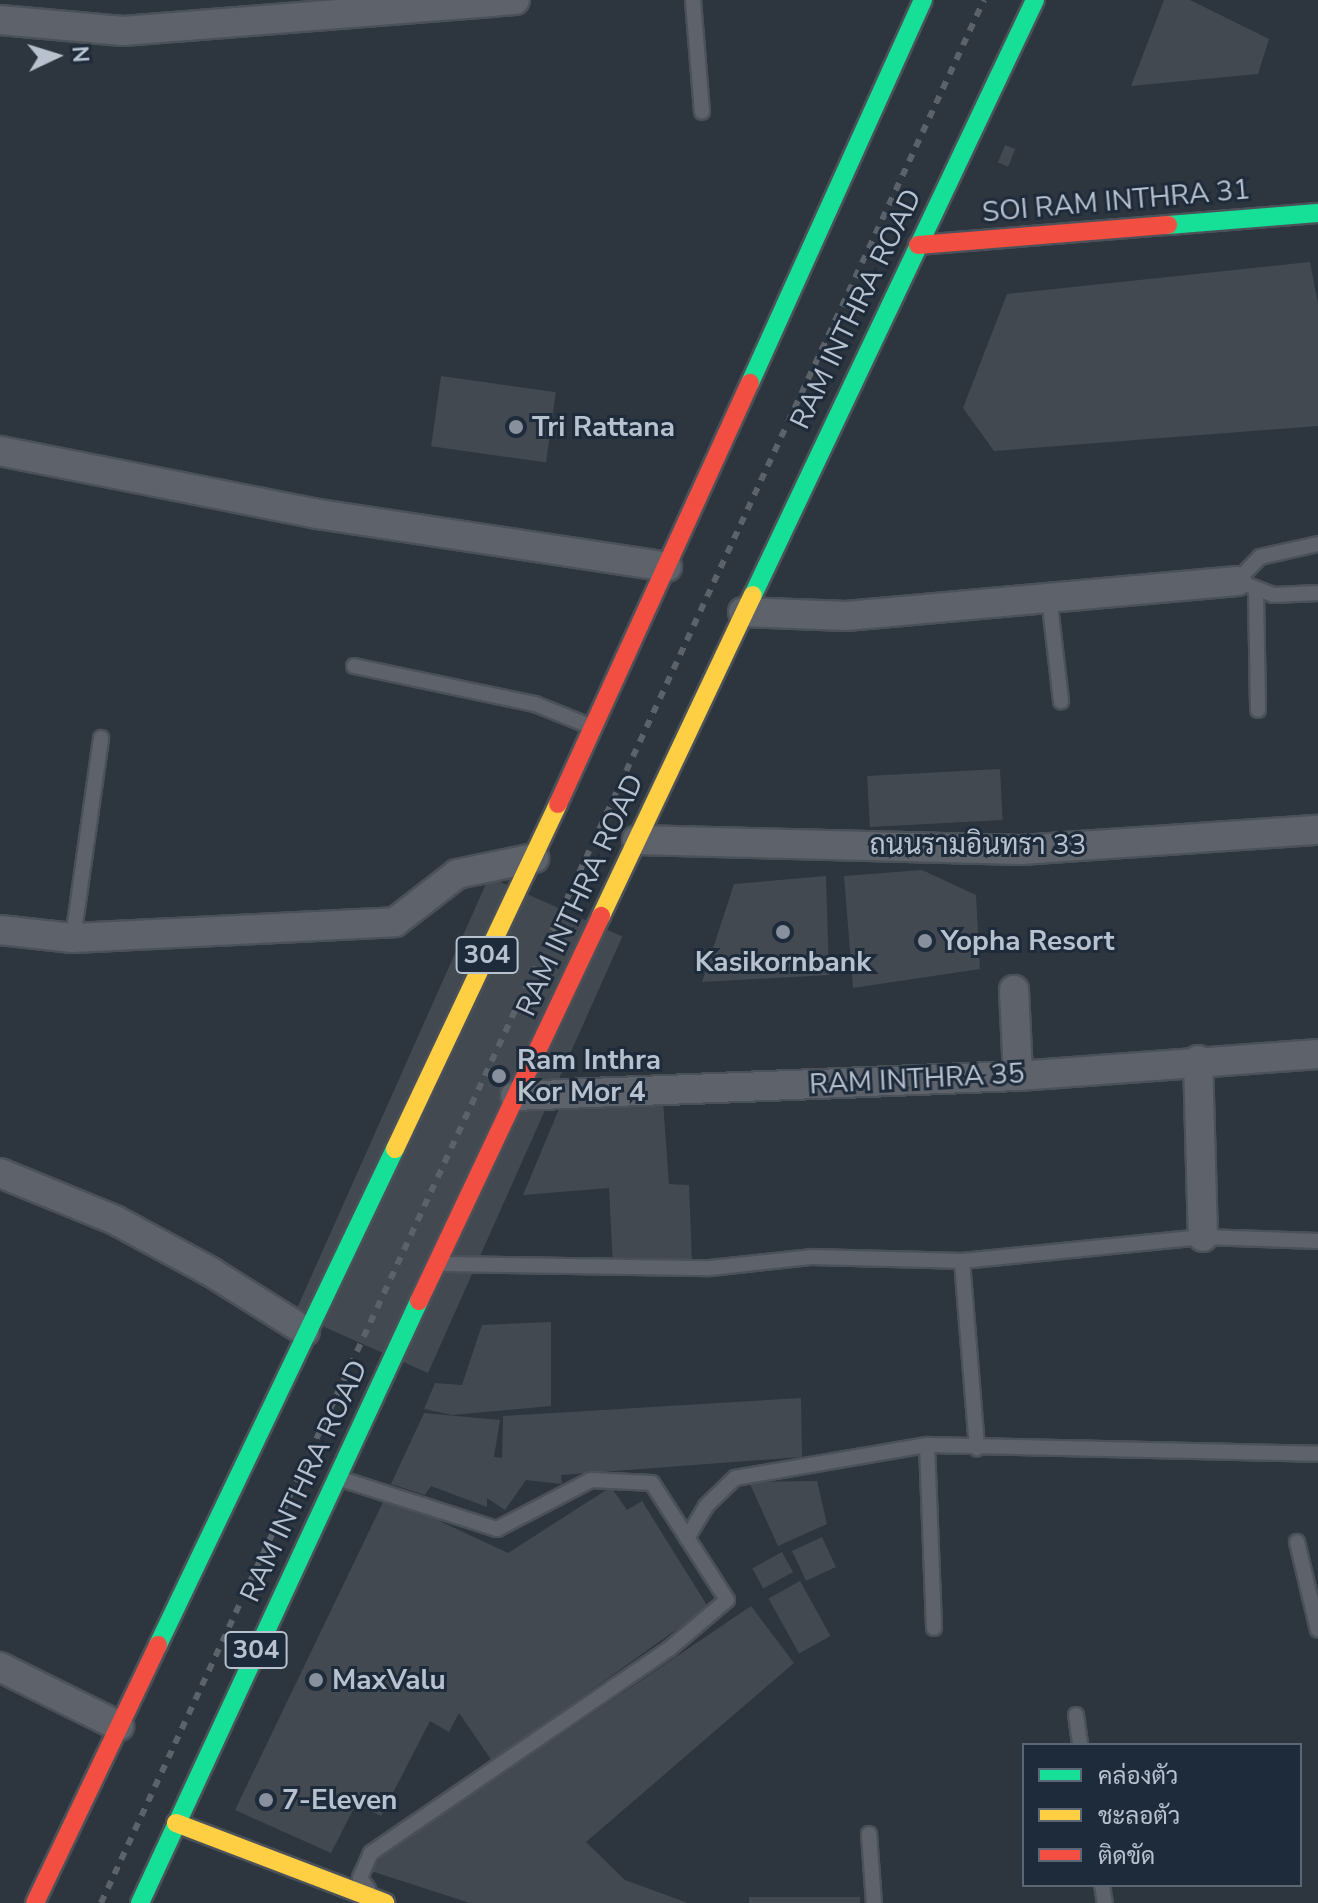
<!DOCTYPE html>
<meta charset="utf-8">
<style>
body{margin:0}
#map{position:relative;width:1318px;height:1903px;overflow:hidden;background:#2d353e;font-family:"Nunito Sans",Sarabun,sans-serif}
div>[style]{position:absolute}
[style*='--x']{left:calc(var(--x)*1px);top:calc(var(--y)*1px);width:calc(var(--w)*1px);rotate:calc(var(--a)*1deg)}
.building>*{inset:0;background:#434951;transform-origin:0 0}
.roads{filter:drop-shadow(2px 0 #4b5158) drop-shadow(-2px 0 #4b5158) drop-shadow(0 2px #4b5158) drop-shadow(0 -2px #4b5158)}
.lane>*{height:14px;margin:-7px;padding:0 7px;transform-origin:7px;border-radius:7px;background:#5e636b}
.street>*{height:28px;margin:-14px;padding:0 14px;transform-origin:14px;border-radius:14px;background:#5e636b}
.fast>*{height:18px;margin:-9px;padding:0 9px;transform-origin:9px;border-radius:9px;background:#16e098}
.slow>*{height:18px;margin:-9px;padding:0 9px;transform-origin:9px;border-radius:9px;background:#ffcf43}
.jam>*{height:18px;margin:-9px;padding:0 9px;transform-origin:9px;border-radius:9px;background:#f24e42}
.rail>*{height:6px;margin-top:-3px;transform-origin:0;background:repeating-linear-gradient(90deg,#5c626a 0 8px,transparent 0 16px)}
.dots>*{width:22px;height:22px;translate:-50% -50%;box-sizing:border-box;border:4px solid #1e2b3b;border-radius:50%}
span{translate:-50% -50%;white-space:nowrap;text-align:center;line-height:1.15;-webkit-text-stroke:6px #1e2b3b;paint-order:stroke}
.shield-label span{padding:2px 6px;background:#1e2b3b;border:2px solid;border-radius:6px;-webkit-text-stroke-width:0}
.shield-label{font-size:26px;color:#b8c1ce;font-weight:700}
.street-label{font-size:28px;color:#b8c1ce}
.poi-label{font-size:28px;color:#b8c1ce;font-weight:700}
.left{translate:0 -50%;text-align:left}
.legend{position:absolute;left:1022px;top:1743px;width:280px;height:144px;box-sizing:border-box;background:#1e2b3b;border:2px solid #5c6776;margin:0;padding:10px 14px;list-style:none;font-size:24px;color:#b8c1ce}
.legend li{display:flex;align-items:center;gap:16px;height:40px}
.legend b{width:40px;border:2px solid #5c6776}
.north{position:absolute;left:16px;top:16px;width:80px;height:80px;-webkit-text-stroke:6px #1e2b3b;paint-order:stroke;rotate:86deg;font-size:22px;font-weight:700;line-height:32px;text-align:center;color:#b8c1ce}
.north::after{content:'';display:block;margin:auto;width:28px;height:36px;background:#b8c1ce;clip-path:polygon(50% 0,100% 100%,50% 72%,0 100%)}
</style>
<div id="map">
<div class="building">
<i style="clip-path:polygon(1164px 0,1190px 0,1269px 39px,1258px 74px,1131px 86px)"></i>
<i style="left:1005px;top:145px;width:11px;height:19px;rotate:22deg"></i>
<i style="clip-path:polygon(1310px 262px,1318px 304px,1318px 426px,994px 451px,963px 408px,1007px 294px)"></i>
<i style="left:441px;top:376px;width:116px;height:71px;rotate:8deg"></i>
<i style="left:1000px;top:769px;width:51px;height:133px;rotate:87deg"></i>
<i style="clip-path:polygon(922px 870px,976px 895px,980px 969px,853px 988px,844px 876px)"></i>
<i style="clip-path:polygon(826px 876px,829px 975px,702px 982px,734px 884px)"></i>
<i style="left:489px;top:877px;width:146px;height:478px;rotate:24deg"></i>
<i style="clip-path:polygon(663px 1102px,669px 1184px,689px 1185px,692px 1263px,613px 1266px,609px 1188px,523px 1195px,559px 1109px)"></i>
<i style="clip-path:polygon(551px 1322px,551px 1406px,452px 1415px,424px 1409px,435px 1383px,462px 1385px,482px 1325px)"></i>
<i style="clip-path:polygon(801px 1398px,802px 1457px,561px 1475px,562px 1484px,526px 1480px,505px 1510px,487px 1498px,487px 1507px,431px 1486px,425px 1495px,391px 1484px,424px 1413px,500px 1420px,494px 1457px,502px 1458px,503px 1416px)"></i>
<i style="clip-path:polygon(817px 1481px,827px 1524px,778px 1546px,749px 1482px)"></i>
<i style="clip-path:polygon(611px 1487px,627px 1510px,642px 1501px,708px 1607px,492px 1761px,459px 1713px,449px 1732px,430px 1721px,381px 1816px,356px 1804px,331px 1853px,235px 1810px,386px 1496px,508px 1553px)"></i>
<i style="left:822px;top:1537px;width:33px;height:33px;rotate:65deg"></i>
<i style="left:782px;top:1552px;width:23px;height:34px;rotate:61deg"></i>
<i style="left:800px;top:1581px;width:63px;height:36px;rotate:61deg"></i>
<i style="clip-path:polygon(751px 1606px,794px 1663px,586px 1842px,625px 1880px,688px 1903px,470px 1903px,371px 1871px,381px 1857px)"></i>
<i style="left:749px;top:1897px;width:111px;height:6px"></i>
</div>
<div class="roads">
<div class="lane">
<i style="--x:693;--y:0;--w:112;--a:85.4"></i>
<i style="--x:1318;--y:544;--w:59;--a:167.4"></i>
<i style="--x:1260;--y:557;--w:33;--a:134"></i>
<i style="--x:1237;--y:581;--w:39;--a:21"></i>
<i style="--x:1273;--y:595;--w:45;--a:-2.5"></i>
<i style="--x:1256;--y:592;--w:118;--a:89"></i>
<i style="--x:1049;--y:597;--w:105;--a:83.4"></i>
<i style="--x:354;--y:666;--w:185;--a:11.9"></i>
<i style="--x:535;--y:704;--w:59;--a:21.8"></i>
<i style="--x:73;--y:938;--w:202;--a:-82"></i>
<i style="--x:962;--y:1261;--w:188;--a:85.4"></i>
<i style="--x:443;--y:1264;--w:267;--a:0.9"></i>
<i style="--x:710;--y:1268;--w:103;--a:-6.2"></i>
<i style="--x:812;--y:1257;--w:150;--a:1.5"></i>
<i style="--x:962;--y:1261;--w:242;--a:-5.7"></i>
<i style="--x:1203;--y:1237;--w:115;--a:2"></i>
<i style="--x:927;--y:1445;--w:183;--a:87.8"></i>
<i style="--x:338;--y:1478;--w:167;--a:17.8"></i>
<i style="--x:497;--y:1529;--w:106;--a:-27.5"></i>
<i style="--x:591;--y:1480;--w:61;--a:2.8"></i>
<i style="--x:652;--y:1483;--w:139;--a:57.3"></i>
<i style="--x:727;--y:1600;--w:76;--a:139.8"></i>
<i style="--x:669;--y:1649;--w:361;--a:145.6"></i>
<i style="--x:371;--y:1853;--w:27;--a:114"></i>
<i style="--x:360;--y:1878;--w:14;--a:54"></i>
<i style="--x:687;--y:1538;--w:37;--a:-59"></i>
<i style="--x:706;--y:1506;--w:40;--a:-44"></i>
<i style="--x:735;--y:1478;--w:195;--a:-9.8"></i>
<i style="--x:927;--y:1445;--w:391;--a:1.3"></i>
<i style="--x:1297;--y:1542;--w:90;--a:76.6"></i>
<i style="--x:1076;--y:1715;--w:30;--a:82"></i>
<i style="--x:869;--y:1834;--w:69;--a:85.9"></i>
<i style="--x:1102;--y:1885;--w:18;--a:81"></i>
</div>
<div class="street">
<i style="--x:0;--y:20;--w:123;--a:5.1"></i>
<i style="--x:123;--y:31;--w:393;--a:-4.5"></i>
<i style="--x:0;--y:451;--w:324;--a:11.2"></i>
<i style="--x:318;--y:514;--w:353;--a:8.6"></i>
<i style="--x:743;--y:612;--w:103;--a:2.2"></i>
<i style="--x:846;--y:616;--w:393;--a:-5.1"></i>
<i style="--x:637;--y:840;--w:384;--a:1.5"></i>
<i style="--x:1021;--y:850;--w:298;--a:-3.9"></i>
<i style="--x:0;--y:930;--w:73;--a:6.3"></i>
<i style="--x:73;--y:938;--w:322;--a:-2.8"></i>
<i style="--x:395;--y:922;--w:78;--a:-37.7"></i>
<i style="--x:457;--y:874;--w:79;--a:-11.7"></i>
<i style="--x:1014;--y:990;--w:86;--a:87.3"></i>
<i style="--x:1198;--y:1060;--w:177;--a:88.4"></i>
<i style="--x:515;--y:1096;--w:503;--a:-2.28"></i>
<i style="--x:1018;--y:1076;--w:301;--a:-4.2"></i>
<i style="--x:0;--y:1173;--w:124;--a:22.2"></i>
<i style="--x:115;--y:1220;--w:109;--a:28.4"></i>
<i style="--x:211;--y:1272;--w:111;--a:32.1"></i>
<i style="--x:0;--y:1667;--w:133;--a:26.4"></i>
</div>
<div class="fast">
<i style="--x:1168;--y:225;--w:150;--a:-4.6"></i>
<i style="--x:750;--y:383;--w:420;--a:-65.7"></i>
<i style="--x:753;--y:595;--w:658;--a:-64.64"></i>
<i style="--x:158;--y:1645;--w:550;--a:-64.46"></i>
<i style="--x:140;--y:1903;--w:664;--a:-65.13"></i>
</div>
<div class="slow">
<i style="--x:601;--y:916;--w:355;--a:-64.7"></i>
<i style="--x:395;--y:1149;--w:382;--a:-64.7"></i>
<i style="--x:176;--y:1823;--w:224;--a:20.9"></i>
</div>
<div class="jam">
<i style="--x:918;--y:245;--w:251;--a:-4.6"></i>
<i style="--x:558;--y:804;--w:463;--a:-65.5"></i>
<i style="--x:419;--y:1301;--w:426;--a:-64.7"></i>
<i style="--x:35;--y:1903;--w:286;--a:-64.5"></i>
</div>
</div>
<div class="rail">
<i style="--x:101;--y:1903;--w:2098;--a:-65.11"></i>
</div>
<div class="dots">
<i style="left:516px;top:427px;background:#87909c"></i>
<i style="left:783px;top:932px;background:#87909c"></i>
<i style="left:925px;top:941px;background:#87909c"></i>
<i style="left:499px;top:1076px;background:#87909c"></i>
<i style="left:316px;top:1680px;background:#87909c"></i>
<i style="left:266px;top:1800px;background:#87909c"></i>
</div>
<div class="shield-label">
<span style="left:487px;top:955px">304</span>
<span style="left:256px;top:1650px">304</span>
</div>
<div class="street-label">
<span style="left:1116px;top:201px;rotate:-5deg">SOI RAM INTHRA 31</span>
<span style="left:856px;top:309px;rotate:-64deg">RAM INTHRA ROAD</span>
<span style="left:978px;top:845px">ถนนรามอินทรา 33</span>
<span style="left:580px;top:895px;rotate:-65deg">RAM INTHRA ROAD</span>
<span style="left:917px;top:1079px;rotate:-3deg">RAM INTHRA 35</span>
<span style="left:304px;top:1481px;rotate:-65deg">RAM INTHRA ROAD</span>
</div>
<div class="poi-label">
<span class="left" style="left:532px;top:427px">Tri Rattana</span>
<span class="left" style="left:941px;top:941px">Yopha Resort</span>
<span style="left:783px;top:962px">Kasikornbank</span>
<span class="left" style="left:517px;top:1076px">Ram Inthra<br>Kor Mor 4</span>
<span class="left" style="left:332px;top:1680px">MaxValu</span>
<span class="left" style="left:282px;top:1800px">7-Eleven</span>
</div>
<ul class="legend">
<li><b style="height:10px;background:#16e098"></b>คล่องตัว</li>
<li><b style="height:10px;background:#ffcf43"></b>ชะลอตัว</li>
<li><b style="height:10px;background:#f24e42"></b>ติดขัด</li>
</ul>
<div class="north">N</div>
</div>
